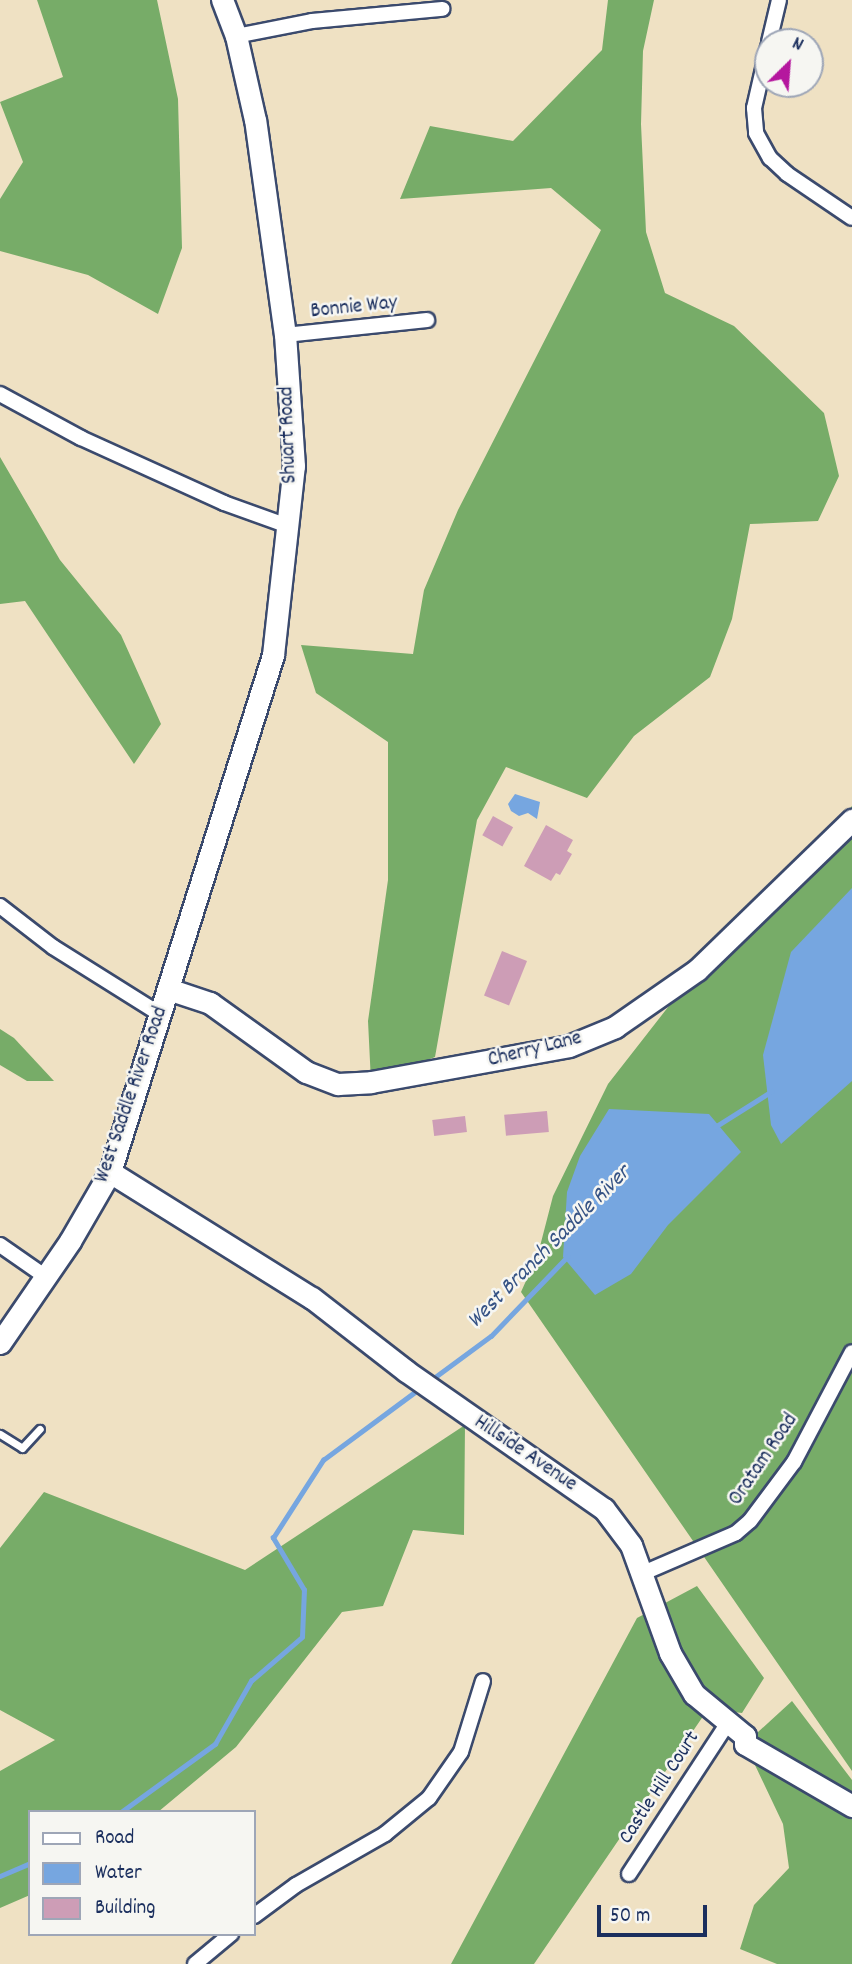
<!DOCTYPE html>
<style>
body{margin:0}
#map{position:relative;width:852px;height:1964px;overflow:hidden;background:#efe1c3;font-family:Dekko,sans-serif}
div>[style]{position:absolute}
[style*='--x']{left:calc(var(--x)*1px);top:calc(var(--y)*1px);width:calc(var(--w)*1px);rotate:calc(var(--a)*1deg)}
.forest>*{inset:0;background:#77ac68}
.water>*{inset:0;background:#76a6e0}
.stream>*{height:4.5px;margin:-2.25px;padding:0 2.25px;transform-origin:2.25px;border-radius:2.25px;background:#76a6e0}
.building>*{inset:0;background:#cd9db6;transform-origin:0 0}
.roads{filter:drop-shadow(2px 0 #3b4a6d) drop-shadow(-2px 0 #3b4a6d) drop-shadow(0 2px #3b4a6d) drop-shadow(0 -2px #3b4a6d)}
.lane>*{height:7px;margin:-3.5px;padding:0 3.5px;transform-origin:3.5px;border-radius:3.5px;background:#fff}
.street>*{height:14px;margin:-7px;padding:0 7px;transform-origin:7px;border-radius:7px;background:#fff}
.secondary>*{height:21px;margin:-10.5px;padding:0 10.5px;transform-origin:10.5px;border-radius:10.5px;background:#fff}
span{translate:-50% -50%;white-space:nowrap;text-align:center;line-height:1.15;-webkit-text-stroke:5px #f6f6f2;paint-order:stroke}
.street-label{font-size:21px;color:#1b2f5e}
.water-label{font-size:23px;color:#365385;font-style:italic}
.legend{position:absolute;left:28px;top:1810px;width:228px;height:126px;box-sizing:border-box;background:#f6f6f2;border:2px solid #9ea6b7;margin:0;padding:9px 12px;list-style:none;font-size:21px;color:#1b2f5e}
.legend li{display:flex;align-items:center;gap:14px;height:35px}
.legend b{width:35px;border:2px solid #9ea6b7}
.north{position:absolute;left:754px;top:28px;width:70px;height:70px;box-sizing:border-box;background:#f6f6f2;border:2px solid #9ea6b7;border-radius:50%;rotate:25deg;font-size:19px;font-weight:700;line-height:28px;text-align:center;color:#1b2f5e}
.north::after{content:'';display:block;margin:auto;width:24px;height:32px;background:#b5179e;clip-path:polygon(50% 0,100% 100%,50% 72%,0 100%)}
.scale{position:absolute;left:597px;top:1905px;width:110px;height:32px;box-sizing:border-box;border:4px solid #1b2f5e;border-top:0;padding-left:9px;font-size:21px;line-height:24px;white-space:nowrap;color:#1b2f5e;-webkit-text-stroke:5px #f6f6f2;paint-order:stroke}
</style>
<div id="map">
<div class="forest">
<i style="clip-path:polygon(37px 0,157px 0,178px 99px,182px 248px,158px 314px,88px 275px,0 251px,0 199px,23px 162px,0 102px,63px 77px)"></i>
<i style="clip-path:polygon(608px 0,654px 0,643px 51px,641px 124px,646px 232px,665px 293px,734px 326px,824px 413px,839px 476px,818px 521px,750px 524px,732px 619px,710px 677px,634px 736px,587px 798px,506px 767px,477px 820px,435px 1057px,371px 1082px,368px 1021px,388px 880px,388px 742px,316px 693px,301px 645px,413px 654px,424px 590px,458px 510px,601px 230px,551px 188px,400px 199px,430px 126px,513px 141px,602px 50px)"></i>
<i style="clip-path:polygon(0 457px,60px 560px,121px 635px,161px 724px,134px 764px,25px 601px,0 604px)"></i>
<i style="clip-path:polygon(852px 806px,852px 1771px,521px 1292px,538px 1254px,553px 1196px,608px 1084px,697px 970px)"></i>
<i style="clip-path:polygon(0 1029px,14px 1038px,54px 1081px,27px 1081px,0 1065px)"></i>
<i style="clip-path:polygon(465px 1425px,464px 1535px,413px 1530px,383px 1606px,342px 1612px,236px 1747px,158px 1812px,30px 1812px,30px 1895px,0 1908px,0 1771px,55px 1740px,0 1710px,0 1548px,44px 1492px,245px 1570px)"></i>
<i style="clip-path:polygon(697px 1586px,764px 1678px,742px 1713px,708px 1709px,534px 1964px,451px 1964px,637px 1618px)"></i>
<i style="clip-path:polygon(792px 1701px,852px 1780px,852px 1964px,777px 1964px,740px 1949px,754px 1905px,789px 1868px,783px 1824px,745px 1744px)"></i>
</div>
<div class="water">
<i style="clip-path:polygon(515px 794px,540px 802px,537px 819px,528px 813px,519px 816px,511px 811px,508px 804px)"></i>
<i style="clip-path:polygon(852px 888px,852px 1081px,781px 1144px,771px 1125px,763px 1055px,791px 952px)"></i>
<i style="clip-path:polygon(609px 1109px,709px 1114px,741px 1152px,668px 1225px,631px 1274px,595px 1295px,563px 1257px,567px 1192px,580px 1156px)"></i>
</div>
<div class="stream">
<i style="--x:715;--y:1127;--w:67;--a:-32.3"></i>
<i style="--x:431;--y:1380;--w:74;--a:-36.3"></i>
<i style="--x:491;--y:1336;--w:110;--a:-46.1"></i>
<i style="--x:121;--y:1812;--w:116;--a:-35.9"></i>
<i style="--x:215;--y:1744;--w:73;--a:-60.3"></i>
<i style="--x:251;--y:1681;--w:67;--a:-40.8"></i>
<i style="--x:302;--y:1637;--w:47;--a:-87.6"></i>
<i style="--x:304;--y:1590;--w:61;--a:-120.8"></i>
<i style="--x:273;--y:1538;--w:93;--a:-57.3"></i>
<i style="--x:323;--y:1460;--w:119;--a:-36.5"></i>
<i style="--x:0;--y:1876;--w:33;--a:-23"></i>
</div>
<div class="building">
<i style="left:493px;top:816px;width:23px;height:22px;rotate:29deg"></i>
<i style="clip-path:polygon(546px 825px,573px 840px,567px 851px,572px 854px,560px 875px,556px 873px,551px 881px,524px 866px)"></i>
<i style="left:502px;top:951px;width:27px;height:48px;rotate:22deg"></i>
<i style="left:547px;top:1111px;width:21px;height:43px;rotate:85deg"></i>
<i style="left:465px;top:1116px;width:16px;height:33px;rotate:83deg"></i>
</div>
<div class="roads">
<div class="lane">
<i style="--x:0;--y:1434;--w:26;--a:32"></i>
<i style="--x:22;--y:1448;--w:26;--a:-47"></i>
</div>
<div class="street">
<i style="--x:236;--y:36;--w:77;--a:-11.2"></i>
<i style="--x:312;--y:21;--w:131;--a:-5.3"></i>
<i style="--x:769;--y:42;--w:43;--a:-76.6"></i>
<i style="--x:768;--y:47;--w:63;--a:102.9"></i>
<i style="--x:754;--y:108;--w:25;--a:85"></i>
<i style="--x:756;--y:133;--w:29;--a:61"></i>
<i style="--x:770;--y:158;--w:23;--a:43"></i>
<i style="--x:787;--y:174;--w:78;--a:34.1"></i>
<i style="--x:285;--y:335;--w:143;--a:-6"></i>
<i style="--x:0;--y:394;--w:92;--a:28.5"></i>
<i style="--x:81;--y:438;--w:157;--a:24.4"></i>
<i style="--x:224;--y:503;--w:68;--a:19.8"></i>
<i style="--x:0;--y:906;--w:67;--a:37.7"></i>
<i style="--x:53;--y:947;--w:126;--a:32.1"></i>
<i style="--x:0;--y:1245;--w:56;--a:34.8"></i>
<i style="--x:641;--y:1574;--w:103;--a:-23.3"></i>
<i style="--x:736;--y:1533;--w:18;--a:-41"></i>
<i style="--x:750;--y:1521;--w:74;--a:-53.3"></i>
<i style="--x:794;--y:1462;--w:124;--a:-62.2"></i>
<i style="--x:629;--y:1874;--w:179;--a:-56.8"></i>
<i style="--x:254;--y:1916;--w:52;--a:-36.4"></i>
<i style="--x:296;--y:1885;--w:103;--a:-29.8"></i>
<i style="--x:385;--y:1834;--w:57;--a:-39.3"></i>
<i style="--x:429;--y:1798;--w:56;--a:-55.2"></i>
<i style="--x:461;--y:1752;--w:74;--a:-72.8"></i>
<i style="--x:195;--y:1964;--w:47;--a:-39.8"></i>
</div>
<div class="secondary">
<i style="--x:168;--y:989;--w:44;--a:18.4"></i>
<i style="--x:210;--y:1003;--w:118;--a:35.7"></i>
<i style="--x:306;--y:1072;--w:34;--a:21"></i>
<i style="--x:338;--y:1084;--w:33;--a:-3"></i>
<i style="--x:371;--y:1082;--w:201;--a:-10.3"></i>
<i style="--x:569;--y:1046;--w:50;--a:-22.4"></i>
<i style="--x:615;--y:1027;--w:100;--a:-34.8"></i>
<i style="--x:697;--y:970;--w:216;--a:-44.1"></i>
<i style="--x:110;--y:1172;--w:238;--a:32"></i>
<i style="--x:312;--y:1298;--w:119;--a:37.8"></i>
<i style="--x:406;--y:1371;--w:241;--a:34.9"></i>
<i style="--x:604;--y:1509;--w:45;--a:53.1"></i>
<i style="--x:631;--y:1545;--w:115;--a:70.1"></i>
<i style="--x:670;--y:1653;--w:48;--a:59.7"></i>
<i style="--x:694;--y:1694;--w:66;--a:39.5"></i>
<i style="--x:745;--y:1736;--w:8;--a:90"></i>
<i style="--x:745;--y:1744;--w:124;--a:30.1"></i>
<i style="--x:0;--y:1343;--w:124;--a:-55.5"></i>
<i style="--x:70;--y:1241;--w:80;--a:-59.9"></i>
<i style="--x:110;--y:1172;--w:542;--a:-72.5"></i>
<i style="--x:273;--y:655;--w:190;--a:-83.7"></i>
<i style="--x:294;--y:466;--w:131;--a:-93.9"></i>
<i style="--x:285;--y:335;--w:217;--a:-97.9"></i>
<i style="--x:255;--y:120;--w:86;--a:-102.7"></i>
<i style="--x:236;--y:36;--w:39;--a:-111"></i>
</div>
</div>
<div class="street-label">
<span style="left:354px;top:308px;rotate:-6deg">Bonnie Way</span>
<span style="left:289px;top:435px;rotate:-92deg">Shuart Road</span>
<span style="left:535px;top:1050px;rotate:-14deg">Cherry Lane</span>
<span style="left:132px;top:1095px;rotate:-71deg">West Saddle River Road</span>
<span style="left:525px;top:1454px;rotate:34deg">Hillside Avenue</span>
<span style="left:764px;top:1460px;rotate:-56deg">Oratam Road</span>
<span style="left:660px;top:1788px;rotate:-57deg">Castle Hill Court</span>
</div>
<div class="water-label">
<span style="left:550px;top:1248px;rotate:-45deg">West Branch Saddle River</span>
</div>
<ul class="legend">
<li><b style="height:9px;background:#fff"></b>Road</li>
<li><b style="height:19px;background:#76a6e0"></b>Water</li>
<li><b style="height:19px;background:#cd9db6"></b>Building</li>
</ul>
<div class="north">N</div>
<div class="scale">50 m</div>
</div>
